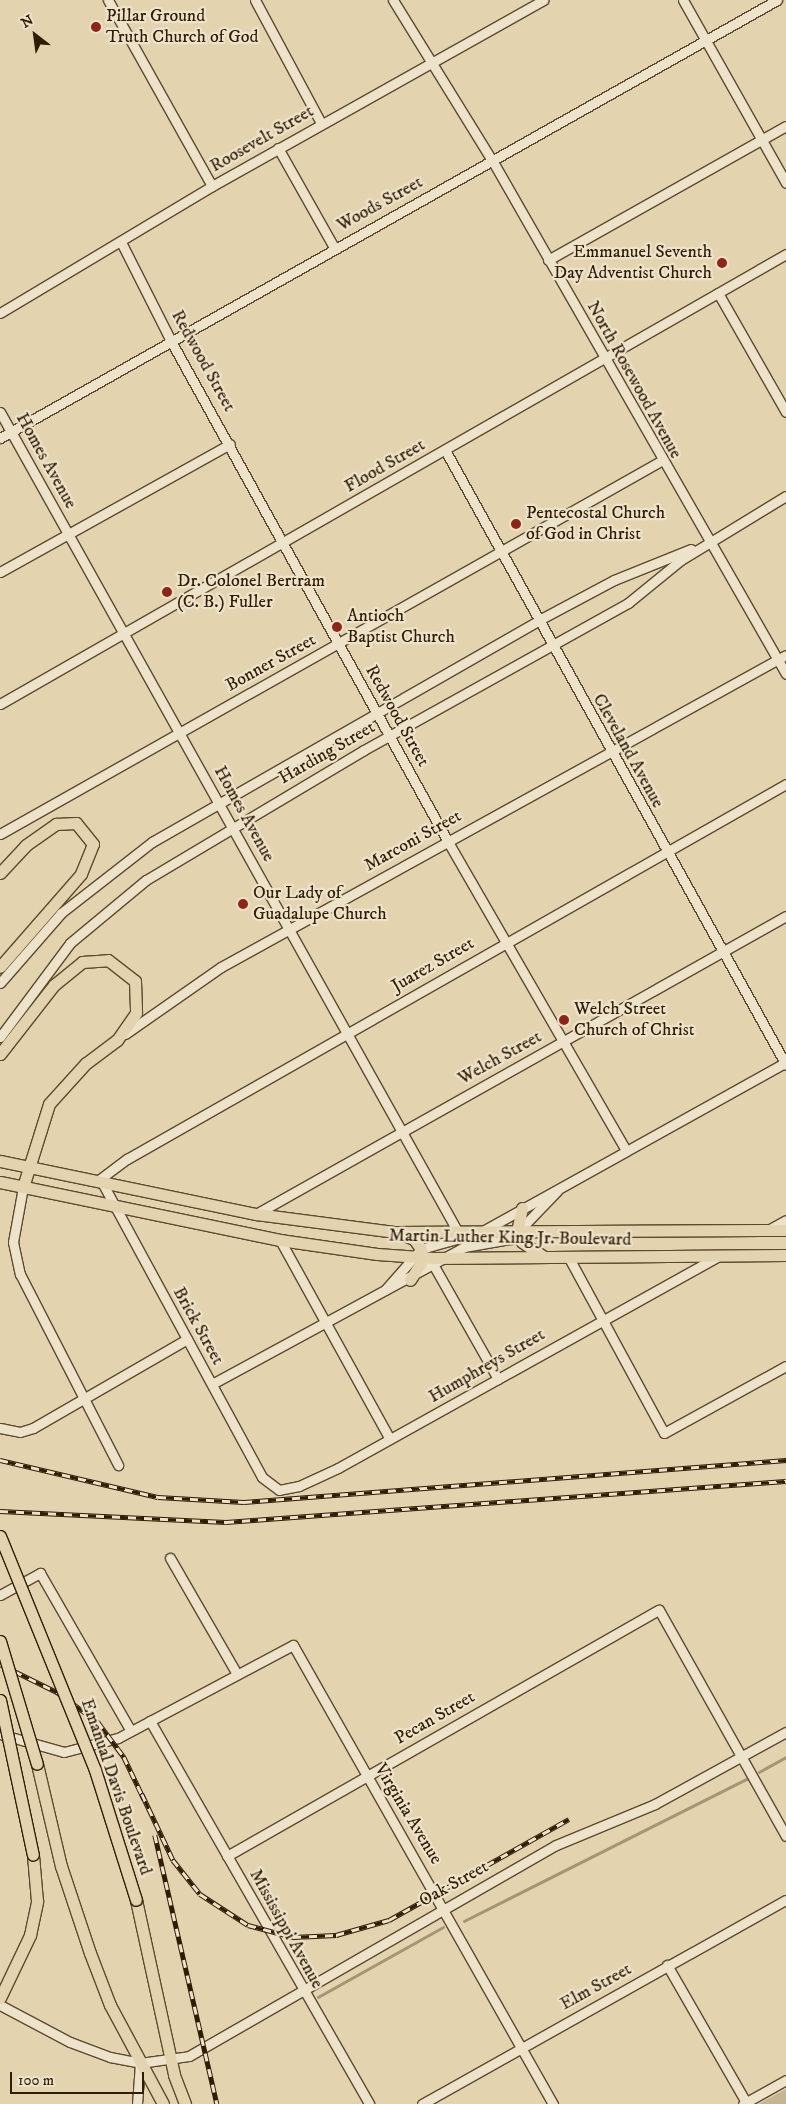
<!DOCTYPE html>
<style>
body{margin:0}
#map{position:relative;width:786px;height:2104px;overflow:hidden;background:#e3d4af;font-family:"IM FELL DW Pica",serif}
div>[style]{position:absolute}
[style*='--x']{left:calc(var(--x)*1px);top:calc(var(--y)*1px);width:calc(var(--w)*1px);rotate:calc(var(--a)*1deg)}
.green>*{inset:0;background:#c5b592}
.stream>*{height:2.5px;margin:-1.25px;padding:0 1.25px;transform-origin:1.25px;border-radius:1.25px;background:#a69575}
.roads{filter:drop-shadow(1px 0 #5d4a2e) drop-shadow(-1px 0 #5d4a2e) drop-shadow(0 1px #5d4a2e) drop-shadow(0 -1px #5d4a2e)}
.minor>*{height:9px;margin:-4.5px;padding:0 4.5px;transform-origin:4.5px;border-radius:4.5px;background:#ede3cb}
.major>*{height:11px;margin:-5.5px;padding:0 5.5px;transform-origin:5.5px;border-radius:5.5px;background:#e3d4af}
.rail>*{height:4.5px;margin-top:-2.25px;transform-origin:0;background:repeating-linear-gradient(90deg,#ede3cb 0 8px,#301c03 0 16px);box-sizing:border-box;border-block:1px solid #301c03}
.bridges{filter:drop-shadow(1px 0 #301c03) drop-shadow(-1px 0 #301c03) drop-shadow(0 1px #301c03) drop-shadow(0 -1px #301c03)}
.major-bridge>*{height:11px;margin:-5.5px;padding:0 5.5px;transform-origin:5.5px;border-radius:5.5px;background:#e3d4af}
.dots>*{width:14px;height:14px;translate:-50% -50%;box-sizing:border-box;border:2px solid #ede3cb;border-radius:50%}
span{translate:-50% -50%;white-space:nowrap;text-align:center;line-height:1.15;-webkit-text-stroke:4.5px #ede3cb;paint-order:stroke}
.poi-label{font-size:18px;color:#301c03}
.left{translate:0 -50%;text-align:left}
.right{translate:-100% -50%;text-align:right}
.street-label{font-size:18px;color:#301c03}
.north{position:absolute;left:10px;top:10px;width:50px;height:50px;-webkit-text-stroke:4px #ede3cb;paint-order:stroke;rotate:330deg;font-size:14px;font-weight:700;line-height:20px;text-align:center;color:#301c03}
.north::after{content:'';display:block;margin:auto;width:18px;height:22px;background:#301c03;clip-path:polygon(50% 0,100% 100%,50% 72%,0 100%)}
.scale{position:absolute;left:10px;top:2072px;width:134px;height:22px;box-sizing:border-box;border:2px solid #301c03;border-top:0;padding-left:6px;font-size:15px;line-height:18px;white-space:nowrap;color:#301c03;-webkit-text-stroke:4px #ede3cb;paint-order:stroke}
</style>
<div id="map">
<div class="green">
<i style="clip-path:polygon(786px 2089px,786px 2104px,759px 2104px)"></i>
</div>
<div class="stream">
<i style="--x:759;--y:1772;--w:31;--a:-29"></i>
<i style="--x:464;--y:1921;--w:318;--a:-26.7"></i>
<i style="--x:318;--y:1997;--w:143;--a:-29.2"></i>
</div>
<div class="roads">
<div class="minor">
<i style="--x:108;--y:0;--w:213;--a:60.8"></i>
<i style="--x:255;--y:0;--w:140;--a:61.8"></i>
<i style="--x:393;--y:0;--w:188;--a:58.3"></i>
<i style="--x:492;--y:160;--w:592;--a:60.23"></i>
<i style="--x:683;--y:0;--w:210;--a:60.6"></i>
<i style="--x:278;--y:148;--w:116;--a:60.6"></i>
<i style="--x:121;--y:242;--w:113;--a:63.2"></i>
<i style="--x:172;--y:343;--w:570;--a:61.05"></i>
<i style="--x:448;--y:842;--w:354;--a:60"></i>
<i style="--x:548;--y:260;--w:273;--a:-29.4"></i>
<i style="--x:718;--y:293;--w:137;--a:60.3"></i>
<i style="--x:0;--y:313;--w:247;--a:-30.9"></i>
<i style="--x:212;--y:186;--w:380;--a:-29.3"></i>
<i style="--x:0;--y:412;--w:939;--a:60.82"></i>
<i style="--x:0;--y:438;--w:892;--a:-29.41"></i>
<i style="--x:445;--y:450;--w:703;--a:60.99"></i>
<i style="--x:0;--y:572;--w:263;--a:-29.1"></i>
<i style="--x:0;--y:704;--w:906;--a:-29.79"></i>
<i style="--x:0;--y:834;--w:759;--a:-29.44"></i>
<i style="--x:0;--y:983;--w:93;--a:-48.9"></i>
<i style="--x:61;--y:913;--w:115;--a:-38"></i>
<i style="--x:152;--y:842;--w:446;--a:-29.8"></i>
<i style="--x:539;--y:620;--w:85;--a:-28.1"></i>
<i style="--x:614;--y:580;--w:83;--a:-21.9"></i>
<i style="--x:125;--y:1034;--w:117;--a:-34.9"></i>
<i style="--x:221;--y:967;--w:645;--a:-28.91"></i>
<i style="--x:0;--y:1037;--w:117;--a:-53.3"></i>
<i style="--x:70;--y:943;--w:99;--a:-39.7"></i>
<i style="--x:146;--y:880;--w:254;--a:-30.8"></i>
<i style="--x:364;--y:750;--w:302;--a:-29.1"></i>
<i style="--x:628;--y:603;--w:68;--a:-39.1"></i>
<i style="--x:681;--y:560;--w:123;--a:-31.4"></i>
<i style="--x:23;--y:1187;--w:56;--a:100.3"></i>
<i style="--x:13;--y:1242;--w:33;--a:78"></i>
<i style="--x:20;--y:1274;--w:215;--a:62.8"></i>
<i style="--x:256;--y:1214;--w:608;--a:-29.35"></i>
<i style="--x:770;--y:1229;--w:18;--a:-29"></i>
<i style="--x:280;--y:1240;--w:227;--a:61.1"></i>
<i style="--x:717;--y:1257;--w:434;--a:150.9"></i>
<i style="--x:338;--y:1468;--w:43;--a:155.2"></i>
<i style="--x:299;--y:1486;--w:20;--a:169"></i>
<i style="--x:279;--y:1490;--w:21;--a:-143"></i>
<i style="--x:262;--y:1477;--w:339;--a:-118.5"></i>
<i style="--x:100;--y:1179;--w:34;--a:-37"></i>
<i style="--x:127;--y:1159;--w:758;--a:-29.64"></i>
<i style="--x:569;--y:1258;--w:199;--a:61.5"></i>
<i style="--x:664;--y:1433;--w:139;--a:-28.8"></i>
<i style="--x:434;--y:1266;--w:130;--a:60.5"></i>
<i style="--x:385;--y:1290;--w:55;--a:-48.7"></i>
<i style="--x:421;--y:1249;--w:62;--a:-15.8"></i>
<i style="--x:481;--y:1232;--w:349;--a:-29.1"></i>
<i style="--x:212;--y:1384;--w:287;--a:-28.5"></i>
<i style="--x:464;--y:1247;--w:48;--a:-9.7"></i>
<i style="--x:511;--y:1239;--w:66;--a:-46.2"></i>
<i style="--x:0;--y:1428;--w:20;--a:11"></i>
<i style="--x:20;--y:1432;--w:14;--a:-17"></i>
<i style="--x:33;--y:1428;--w:178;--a:-30"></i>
<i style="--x:170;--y:1558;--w:134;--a:60"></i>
<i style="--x:0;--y:1595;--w:46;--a:-28.8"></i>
<i style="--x:40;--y:1573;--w:182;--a:60.1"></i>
<i style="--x:150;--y:1721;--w:441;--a:60.2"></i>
<i style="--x:0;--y:1734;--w:66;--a:15.7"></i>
<i style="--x:64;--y:1752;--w:56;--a:-14.5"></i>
<i style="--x:118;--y:1738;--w:198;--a:-28"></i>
<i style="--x:293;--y:1645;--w:528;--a:60.47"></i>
<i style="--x:227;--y:1856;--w:497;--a:-29.7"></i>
<i style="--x:659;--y:1610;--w:259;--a:60.7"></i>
<i style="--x:667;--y:1965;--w:160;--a:60.1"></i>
<i style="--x:0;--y:2005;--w:79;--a:27.9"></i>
<i style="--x:70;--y:2042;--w:43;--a:20.6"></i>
<i style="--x:110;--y:2057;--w:31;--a:11"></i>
<i style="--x:140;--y:2063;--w:49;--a:-8.1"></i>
<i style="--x:189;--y:2056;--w:423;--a:-29.9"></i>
<i style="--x:556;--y:1845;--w:107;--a:-22.5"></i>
<i style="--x:655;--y:1804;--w:149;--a:-28.8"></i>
<i style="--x:137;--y:2104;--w:41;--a:-85.8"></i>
<i style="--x:422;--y:2104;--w:417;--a:-29.3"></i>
<i style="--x:743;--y:2104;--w:49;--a:-29.2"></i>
</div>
<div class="major">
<i style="--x:0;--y:873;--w:38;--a:-47"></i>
<i style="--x:26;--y:845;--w:37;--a:-35"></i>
<i style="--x:56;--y:824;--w:20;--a:-3"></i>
<i style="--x:76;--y:823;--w:27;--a:51"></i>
<i style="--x:93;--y:844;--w:32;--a:112"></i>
<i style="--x:81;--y:874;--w:123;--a:131.1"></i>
<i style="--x:0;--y:1054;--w:88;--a:-52"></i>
<i style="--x:54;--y:985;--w:36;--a:-39"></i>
<i style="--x:82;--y:962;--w:26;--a:-4"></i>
<i style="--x:108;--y:960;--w:34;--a:38"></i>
<i style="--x:135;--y:981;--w:32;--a:88"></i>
<i style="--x:136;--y:1013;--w:33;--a:125"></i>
<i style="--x:117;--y:1040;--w:39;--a:143"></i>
<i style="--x:86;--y:1063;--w:55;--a:132.1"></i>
<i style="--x:49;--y:1104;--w:87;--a:107.4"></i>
<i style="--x:0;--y:1161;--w:261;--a:11.7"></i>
<i style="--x:256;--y:1214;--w:139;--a:7.4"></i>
<i style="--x:394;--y:1232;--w:392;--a:-0.3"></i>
<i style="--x:0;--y:1182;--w:286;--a:11.7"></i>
<i style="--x:280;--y:1240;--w:98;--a:8.2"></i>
<i style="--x:377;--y:1254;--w:57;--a:4"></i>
<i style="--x:434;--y:1258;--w:352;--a:-0.5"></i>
<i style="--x:522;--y:1208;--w:25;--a:102"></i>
<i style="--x:517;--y:1232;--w:11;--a:63"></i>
<i style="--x:522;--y:1242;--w:27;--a:34"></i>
<i style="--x:401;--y:1234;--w:14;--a:21"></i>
<i style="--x:414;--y:1239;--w:12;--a:55"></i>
<i style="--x:421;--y:1249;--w:14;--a:90"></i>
<i style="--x:421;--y:1263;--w:20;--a:123"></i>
<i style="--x:37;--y:1764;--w:105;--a:76.8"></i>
<i style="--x:61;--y:1866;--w:92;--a:71.6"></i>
<i style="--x:90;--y:1953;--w:56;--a:69"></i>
<i style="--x:110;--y:2005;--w:112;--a:61.8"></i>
<i style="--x:136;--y:1900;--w:179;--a:77.7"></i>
<i style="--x:174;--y:2075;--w:31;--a:69"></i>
<i style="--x:0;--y:1998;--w:70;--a:-64.5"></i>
<i style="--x:30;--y:1935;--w:35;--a:-78"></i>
<i style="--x:37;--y:1901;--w:46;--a:-95"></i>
</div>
</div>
<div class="rail">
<i style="--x:0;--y:1460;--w:162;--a:13.2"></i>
<i style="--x:158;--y:1497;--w:86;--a:3.3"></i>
<i style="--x:244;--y:1502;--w:544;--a:-4.43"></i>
<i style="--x:0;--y:1511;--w:226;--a:2.8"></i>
<i style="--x:226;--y:1522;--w:561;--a:-4.19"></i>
<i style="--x:0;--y:1664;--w:64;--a:26.2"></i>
<i style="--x:57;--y:1692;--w:51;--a:36.2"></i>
<i style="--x:98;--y:1722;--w:44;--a:53.4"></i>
<i style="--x:124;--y:1757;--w:47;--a:64.5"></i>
<i style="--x:142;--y:1794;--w:73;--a:64.8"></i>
<i style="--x:173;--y:1860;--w:43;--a:51.5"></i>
<i style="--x:200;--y:1894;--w:57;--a:32.9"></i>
<i style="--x:248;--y:1925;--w:47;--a:14.9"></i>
<i style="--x:293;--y:1937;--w:43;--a:-2.7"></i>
<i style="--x:336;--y:1935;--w:55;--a:-15.8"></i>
<i style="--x:389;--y:1920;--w:206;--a:-29.3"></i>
<i style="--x:155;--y:1835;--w:276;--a:77"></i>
</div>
<div class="bridges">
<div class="major-bridge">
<i style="--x:0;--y:1536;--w:253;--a:67.9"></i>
<i style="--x:95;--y:1770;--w:136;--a:72.5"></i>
<i style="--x:0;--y:1641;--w:128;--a:73.3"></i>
<i style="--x:0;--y:1700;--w:158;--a:78"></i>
</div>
</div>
<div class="dots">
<i style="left:96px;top:27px;background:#8f2418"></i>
<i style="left:722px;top:263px;background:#8f2418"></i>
<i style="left:516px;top:524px;background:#8f2418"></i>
<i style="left:167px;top:592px;background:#8f2418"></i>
<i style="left:337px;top:627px;background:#8f2418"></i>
<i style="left:243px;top:904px;background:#8f2418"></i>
<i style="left:564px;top:1020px;background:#8f2418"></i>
</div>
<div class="poi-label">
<span class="left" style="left:106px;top:27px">Pillar Ground<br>Truth Church of God</span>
<span class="right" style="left:712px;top:263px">Emmanuel Seventh<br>Day Adventist Church</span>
<span class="left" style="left:526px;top:524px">Pentecostal Church<br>of God in Christ</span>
<span class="left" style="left:177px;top:592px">Dr. Colonel Bertram<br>(C. B.) Fuller</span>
<span class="left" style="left:347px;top:627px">Antioch<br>Baptist Church</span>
<span class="left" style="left:253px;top:904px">Our Lady of<br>Guadalupe Church</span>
<span class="left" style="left:574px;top:1020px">Welch Street<br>Church of Christ</span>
</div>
<div class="street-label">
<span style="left:262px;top:139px;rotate:-30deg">Roosevelt Street</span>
<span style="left:380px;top:204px;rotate:-29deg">Woods Street</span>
<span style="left:203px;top:361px;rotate:61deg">Redwood Street</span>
<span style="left:634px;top:380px;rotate:61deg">North Rosewood Avenue</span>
<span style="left:46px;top:461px;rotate:61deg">Homes Avenue</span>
<span style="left:385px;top:466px;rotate:-30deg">Flood Street</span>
<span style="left:271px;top:663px;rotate:-29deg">Bonner Street</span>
<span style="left:397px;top:716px;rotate:61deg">Redwood Street</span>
<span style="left:628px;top:751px;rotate:61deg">Cleveland Avenue</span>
<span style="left:327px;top:753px;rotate:-30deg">Harding Street</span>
<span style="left:244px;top:814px;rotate:61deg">Homes Avenue</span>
<span style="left:413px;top:841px;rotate:-29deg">Marconi Street</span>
<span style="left:433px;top:965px;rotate:-30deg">Juarez Street</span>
<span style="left:500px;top:1058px;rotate:-29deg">Welch Street</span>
<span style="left:510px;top:1238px;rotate:1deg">Martin Luther King Jr. Boulevard</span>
<span style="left:198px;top:1326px;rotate:61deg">Brick Street</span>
<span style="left:487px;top:1366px;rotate:-30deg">Humphreys Street</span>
<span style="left:435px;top:1718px;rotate:-30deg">Pecan Street</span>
<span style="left:116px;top:1787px;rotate:71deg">Emanual Davis Boulevard</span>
<span style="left:408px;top:1814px;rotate:59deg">Virginia Avenue</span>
<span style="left:454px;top:1884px;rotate:-29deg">Oak Street</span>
<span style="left:286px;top:1929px;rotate:61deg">Mississippi Avenue</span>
<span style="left:596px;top:1987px;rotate:-29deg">Elm Street</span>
</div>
<div class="north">N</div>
<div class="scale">100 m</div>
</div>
